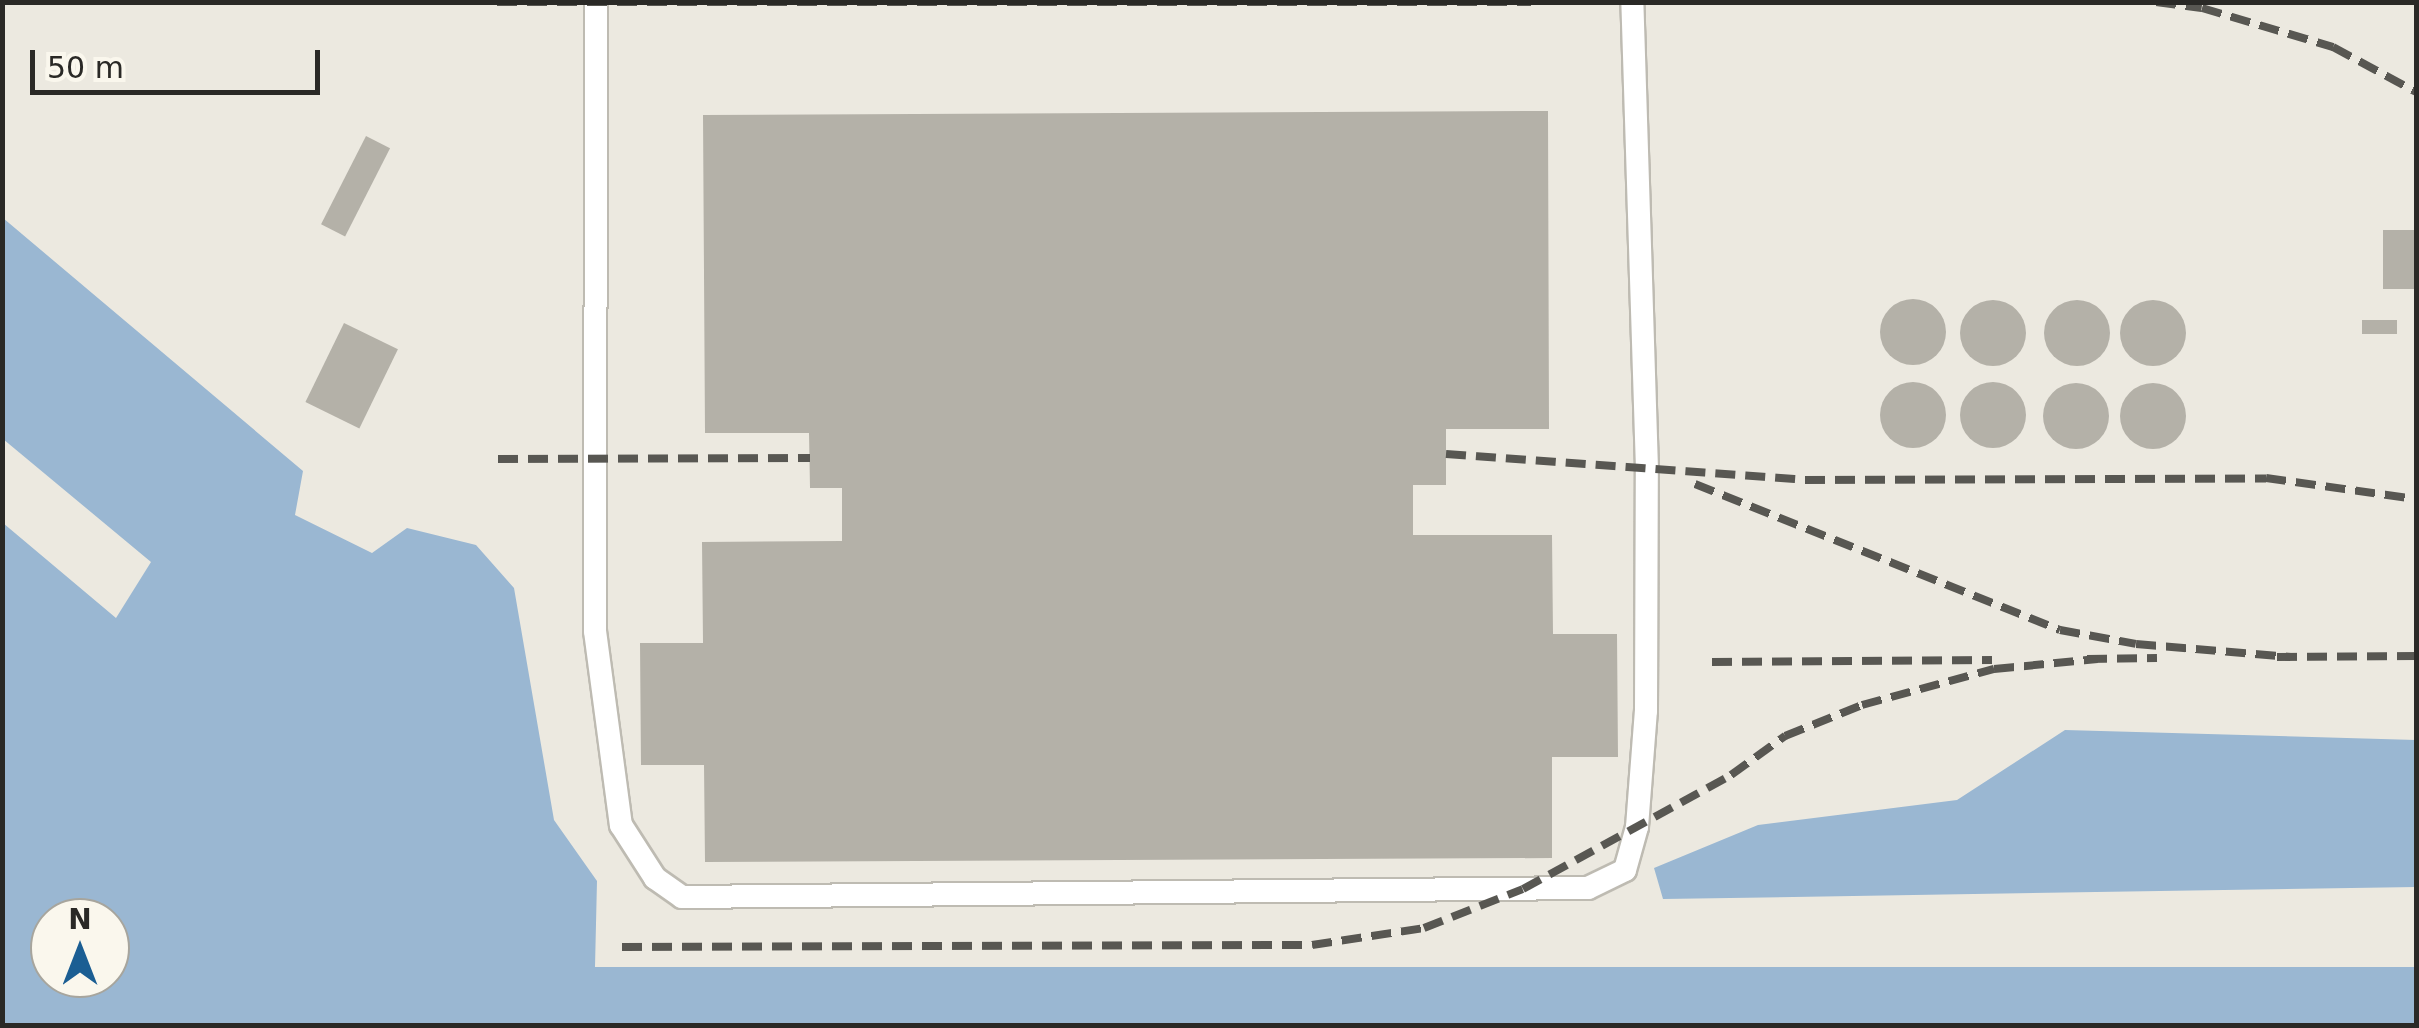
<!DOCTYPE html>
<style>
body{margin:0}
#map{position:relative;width:2419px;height:1028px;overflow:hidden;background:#ece9e0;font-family:"DejaVu Sans",sans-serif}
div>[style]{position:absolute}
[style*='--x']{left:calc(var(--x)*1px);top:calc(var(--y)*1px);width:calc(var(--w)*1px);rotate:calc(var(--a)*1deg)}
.water>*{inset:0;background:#9ab7d2}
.building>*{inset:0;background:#b4b1a8;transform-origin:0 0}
.round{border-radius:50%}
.roads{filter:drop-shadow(2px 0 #bebbb2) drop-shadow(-2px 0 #bebbb2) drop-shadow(0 2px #bebbb2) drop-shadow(0 -2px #bebbb2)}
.service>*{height:22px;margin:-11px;padding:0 11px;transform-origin:11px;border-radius:11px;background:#fff}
.rail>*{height:8px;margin-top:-4px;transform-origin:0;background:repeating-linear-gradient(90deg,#585752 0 20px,transparent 0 30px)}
span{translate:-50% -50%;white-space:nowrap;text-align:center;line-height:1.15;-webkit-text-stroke:9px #faf7ed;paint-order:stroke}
.frame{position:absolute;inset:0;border:5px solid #2a2926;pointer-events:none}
.north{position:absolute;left:30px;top:898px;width:100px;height:100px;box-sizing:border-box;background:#faf7ed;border:2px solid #a7a59d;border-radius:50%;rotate:0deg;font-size:28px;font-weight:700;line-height:40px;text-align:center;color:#2a2926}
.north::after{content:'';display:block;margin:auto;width:35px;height:45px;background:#1b5e93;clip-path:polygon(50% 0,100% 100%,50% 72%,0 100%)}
.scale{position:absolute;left:30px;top:50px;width:290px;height:45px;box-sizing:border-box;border:5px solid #2a2926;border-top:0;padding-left:12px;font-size:30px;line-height:35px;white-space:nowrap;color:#2a2926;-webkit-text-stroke:8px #faf7ed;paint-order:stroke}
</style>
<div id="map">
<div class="water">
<i style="clip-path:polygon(evenodd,3px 218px,303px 471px,295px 515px,372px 553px,407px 528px,476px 545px,514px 588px,554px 820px,597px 881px,595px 967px,2416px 967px,2416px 1025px,3px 1025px,3px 523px,116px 618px,151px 562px,3px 439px,3px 218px,50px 918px,110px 918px,110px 978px,50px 978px,50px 918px)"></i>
<i style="clip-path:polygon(2065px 730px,2416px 740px,2416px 887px,1663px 899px,1654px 868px,1758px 825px,1957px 800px)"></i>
</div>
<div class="building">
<i style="clip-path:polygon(1548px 111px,1549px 429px,1446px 429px,1446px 485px,1413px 485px,1413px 535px,1552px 535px,1553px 634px,1617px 634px,1618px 757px,1552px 757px,1552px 858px,705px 862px,704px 765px,641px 765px,640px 643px,703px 643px,702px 542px,842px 541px,842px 488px,810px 488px,809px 433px,705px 433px,703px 115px)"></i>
<i style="left:366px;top:136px;width:27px;height:99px;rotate:27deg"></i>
<i style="left:2383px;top:230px;width:33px;height:59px"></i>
<i class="round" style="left:1880px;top:299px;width:66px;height:66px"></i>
<i class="round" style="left:1960px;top:300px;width:66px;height:66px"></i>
<i class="round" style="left:2044px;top:300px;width:66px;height:66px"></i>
<i class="round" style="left:2120px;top:300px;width:66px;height:66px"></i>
<i style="left:2362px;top:320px;width:35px;height:14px"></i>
<i style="left:344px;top:323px;width:60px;height:88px;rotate:26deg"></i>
<i class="round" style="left:1960px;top:382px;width:66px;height:66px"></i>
<i class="round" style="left:1880px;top:382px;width:66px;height:66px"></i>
<i class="round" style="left:2043px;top:383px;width:66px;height:66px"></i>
<i class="round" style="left:2120px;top:383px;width:66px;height:66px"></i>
</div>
<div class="roads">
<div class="service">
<i style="--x:596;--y:2;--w:629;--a:90.09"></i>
<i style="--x:595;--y:631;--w:196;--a:82.4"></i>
<i style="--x:621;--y:825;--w:63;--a:57.3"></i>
<i style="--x:655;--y:878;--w:33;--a:35"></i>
<i style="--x:682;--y:897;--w:906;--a:-0.57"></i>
<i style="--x:1588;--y:888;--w:41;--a:-25.9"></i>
<i style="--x:1625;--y:870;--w:45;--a:-74.4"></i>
<i style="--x:1637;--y:827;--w:116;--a:-85.6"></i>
<i style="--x:1646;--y:711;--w:242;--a:-89.8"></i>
<i style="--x:1647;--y:469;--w:467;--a:-91.8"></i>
</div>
</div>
<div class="rail">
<i style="--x:497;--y:2;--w:1034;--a:0"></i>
<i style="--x:2156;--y:2;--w:46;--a:7.4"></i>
<i style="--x:2202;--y:8;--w:137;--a:16.6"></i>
<i style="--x:2333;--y:47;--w:94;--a:28.5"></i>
<i style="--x:1446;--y:454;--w:360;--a:4.1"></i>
<i style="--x:1805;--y:480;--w:461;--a:-0.2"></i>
<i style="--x:2266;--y:478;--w:151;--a:8"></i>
<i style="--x:498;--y:459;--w:312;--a:-0.2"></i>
<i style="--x:1695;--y:484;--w:393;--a:21.8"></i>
<i style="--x:2060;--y:630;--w:77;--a:10.4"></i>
<i style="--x:2136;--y:644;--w:155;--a:4.8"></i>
<i style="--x:2277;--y:657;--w:139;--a:-0.4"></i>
<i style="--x:2087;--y:659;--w:70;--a:-0.8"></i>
<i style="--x:1712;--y:662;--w:280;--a:-0.4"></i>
<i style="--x:622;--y:947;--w:690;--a:-0.17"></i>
<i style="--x:1312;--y:945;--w:113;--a:-8.6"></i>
<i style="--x:1424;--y:928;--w:106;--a:-21.5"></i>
<i style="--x:1523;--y:889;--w:237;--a:-28.7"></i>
<i style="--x:1731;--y:775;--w:67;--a:-35.8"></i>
<i style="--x:1785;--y:736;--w:83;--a:-21.9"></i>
<i style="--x:1862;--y:705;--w:137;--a:-15.3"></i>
<i style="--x:1994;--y:669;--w:104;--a:-5.5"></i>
</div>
<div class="frame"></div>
<div class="north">N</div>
<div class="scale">50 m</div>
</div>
